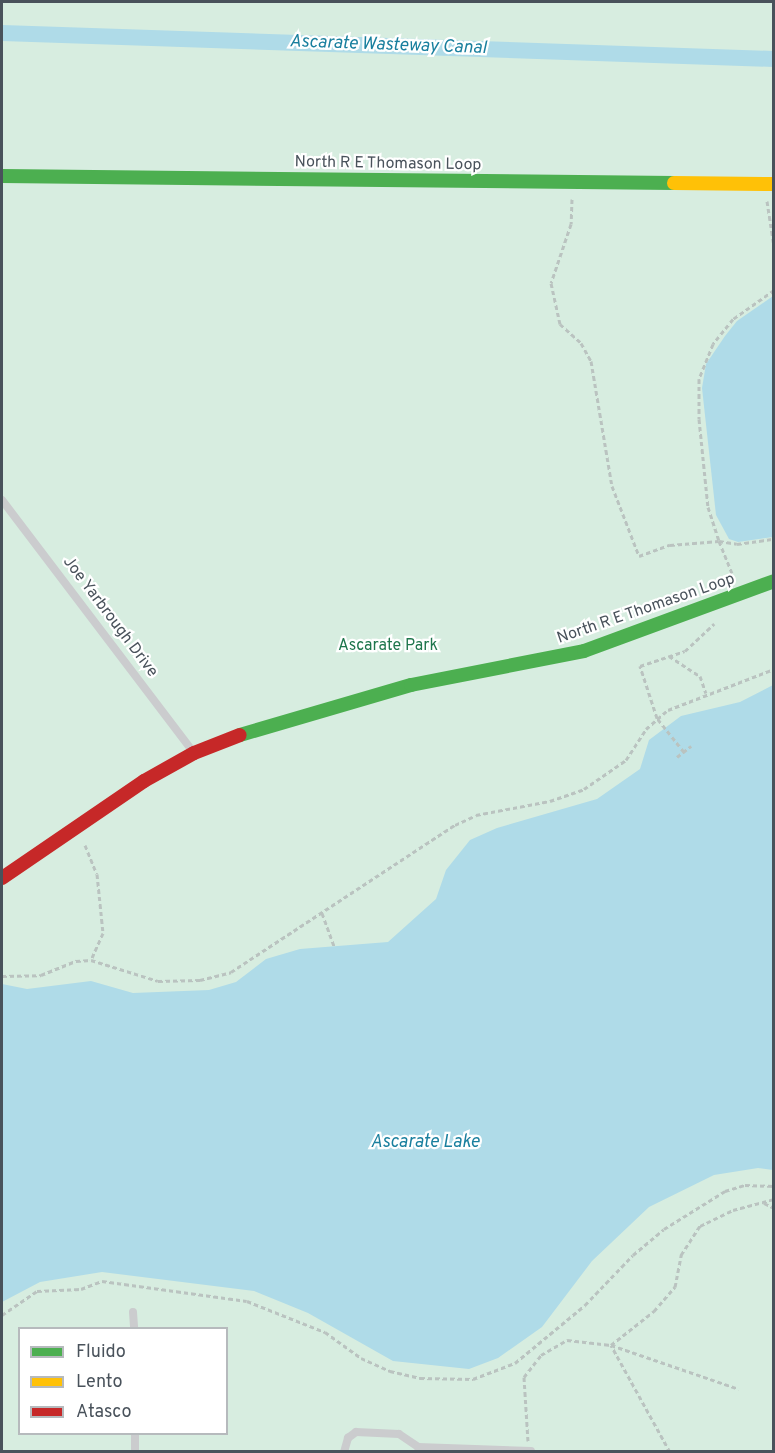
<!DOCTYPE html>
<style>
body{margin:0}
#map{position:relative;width:775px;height:1453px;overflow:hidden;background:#f1f0f0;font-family:Overpass,sans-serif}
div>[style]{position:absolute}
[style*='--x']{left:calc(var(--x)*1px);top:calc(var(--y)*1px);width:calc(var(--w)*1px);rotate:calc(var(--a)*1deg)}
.green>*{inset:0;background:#d7ede0}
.water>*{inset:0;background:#afdbe8}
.canal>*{height:16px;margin:-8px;padding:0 8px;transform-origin:8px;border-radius:8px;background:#afdbe8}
.path>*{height:3px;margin-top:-1.5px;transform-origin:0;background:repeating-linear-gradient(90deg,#bac3c0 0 4.5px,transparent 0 7.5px)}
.lane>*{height:8px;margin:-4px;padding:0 4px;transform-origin:4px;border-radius:4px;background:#cbccce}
.fast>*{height:14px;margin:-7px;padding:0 7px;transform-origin:7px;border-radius:7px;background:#4caf50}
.slow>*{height:14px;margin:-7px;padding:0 7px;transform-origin:7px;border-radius:7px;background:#ffc107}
.jam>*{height:14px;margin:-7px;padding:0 7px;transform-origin:7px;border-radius:7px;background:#c62828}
span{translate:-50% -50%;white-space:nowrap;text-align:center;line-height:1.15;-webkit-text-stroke:4.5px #fff;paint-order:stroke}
.street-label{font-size:16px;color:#49525b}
.park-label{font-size:16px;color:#1f764d}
.water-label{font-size:18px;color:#197f9e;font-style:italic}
.frame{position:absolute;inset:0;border:3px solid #49525b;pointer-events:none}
.legend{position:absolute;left:18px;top:1327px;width:210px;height:108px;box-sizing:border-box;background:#fff;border:2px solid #b6babd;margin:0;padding:8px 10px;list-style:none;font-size:18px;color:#49525b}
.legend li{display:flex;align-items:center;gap:12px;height:30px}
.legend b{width:30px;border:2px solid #b6babd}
</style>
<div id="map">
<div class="green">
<i style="clip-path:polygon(evenodd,2px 2px,773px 2px,773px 1451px,2px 1452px,2px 2px,20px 1328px,226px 1328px,226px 1434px,20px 1434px,20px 1328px)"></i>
</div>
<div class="water">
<i style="clip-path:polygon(773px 296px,773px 537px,738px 542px,729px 539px,716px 515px,702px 388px,706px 364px,725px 336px,737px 321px)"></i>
<i style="clip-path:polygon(773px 685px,773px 1170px,758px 1168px,714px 1175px,649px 1207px,592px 1261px,542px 1327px,498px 1358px,469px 1369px,393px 1361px,308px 1313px,254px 1291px,102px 1272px,40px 1282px,2px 1302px,2px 984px,27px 989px,91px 981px,133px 993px,209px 990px,236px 982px,266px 959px,300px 949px,388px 942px,436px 899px,446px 870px,470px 840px,497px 828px,597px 799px,640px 769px,649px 740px,681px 716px,740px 702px)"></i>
</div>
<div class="canal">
<i style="--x:2;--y:33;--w:772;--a:1.93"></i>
</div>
<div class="path">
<i style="--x:572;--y:199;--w:25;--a:92"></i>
<i style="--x:571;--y:224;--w:62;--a:108.7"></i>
<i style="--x:551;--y:283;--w:42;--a:77.6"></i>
<i style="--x:560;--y:324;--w:28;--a:42"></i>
<i style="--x:581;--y:343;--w:21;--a:61"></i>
<i style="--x:591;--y:361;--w:127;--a:80.5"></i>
<i style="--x:612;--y:486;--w:75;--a:68.9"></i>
<i style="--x:639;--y:556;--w:33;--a:-20"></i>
<i style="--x:670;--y:545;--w:49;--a:-4.7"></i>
<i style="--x:719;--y:541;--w:37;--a:68"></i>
<i style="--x:767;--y:201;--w:47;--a:81.3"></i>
<i style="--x:774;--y:290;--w:50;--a:144.7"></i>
<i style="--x:733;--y:319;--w:32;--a:129"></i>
<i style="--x:713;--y:344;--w:38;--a:112"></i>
<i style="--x:699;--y:379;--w:40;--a:90"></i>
<i style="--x:699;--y:419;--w:88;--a:84.2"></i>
<i style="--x:708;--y:507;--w:36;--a:72"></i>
<i style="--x:719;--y:541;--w:18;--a:9"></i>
<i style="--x:737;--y:544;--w:37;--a:-8"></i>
<i style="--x:669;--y:656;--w:37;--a:33"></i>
<i style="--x:700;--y:676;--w:18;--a:71"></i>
<i style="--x:684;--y:752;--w:43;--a:-128.5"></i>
<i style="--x:657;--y:718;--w:55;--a:-108.1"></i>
<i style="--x:640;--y:666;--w:47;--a:-18.4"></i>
<i style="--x:685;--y:651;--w:40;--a:-43"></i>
<i style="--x:677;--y:757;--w:18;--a:-38"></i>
<i style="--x:85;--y:845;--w:31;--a:68"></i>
<i style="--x:97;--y:874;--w:59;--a:84.2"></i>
<i style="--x:103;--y:933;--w:30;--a:114"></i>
<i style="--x:322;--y:913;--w:37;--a:70"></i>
<i style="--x:2;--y:976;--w:39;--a:-1"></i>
<i style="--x:41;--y:975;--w:38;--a:-22"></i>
<i style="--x:76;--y:961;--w:15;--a:-4"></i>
<i style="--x:91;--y:960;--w:70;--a:17.4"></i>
<i style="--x:158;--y:981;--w:42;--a:-1.4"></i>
<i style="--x:200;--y:980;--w:32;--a:-14"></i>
<i style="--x:231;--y:972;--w:268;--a:-33.3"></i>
<i style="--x:455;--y:825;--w:23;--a:-25"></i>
<i style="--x:476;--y:815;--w:75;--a:-10.7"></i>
<i style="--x:550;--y:801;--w:36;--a:-19"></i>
<i style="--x:584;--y:789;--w:51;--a:-34.6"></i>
<i style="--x:626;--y:760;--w:37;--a:-57"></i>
<i style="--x:646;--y:729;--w:29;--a:-41"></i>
<i style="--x:668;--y:710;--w:114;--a:-21.1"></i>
<i style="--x:764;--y:1203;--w:11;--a:27"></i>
<i style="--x:2;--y:1315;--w:42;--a:-34.4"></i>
<i style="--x:37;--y:1291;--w:44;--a:-2.6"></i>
<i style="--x:81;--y:1289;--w:22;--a:-21"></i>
<i style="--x:102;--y:1281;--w:146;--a:7.9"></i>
<i style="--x:247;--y:1301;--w:84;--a:21.7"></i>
<i style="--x:325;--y:1332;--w:44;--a:35.8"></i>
<i style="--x:361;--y:1358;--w:32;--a:24"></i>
<i style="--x:390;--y:1371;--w:31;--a:13"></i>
<i style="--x:420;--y:1378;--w:53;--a:1.1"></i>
<i style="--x:473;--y:1379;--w:45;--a:-20.9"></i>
<i style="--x:515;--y:1363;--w:91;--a:-39.6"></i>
<i style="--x:585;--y:1305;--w:69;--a:-46.2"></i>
<i style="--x:633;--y:1255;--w:40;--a:-40"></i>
<i style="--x:664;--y:1229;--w:72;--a:-31.9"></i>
<i style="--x:725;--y:1191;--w:21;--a:-17"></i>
<i style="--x:745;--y:1185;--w:29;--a:2"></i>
<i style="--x:528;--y:1441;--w:64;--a:-93.6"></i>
<i style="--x:524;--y:1377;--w:28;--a:-52"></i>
<i style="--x:541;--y:1355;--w:30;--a:-30"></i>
<i style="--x:567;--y:1340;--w:44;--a:6.5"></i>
<i style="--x:611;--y:1345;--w:135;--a:19"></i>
<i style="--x:670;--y:1452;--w:122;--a:-118.9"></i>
<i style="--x:611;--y:1345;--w:55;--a:-38.3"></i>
<i style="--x:654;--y:1311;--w:32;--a:-49"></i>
<i style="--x:675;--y:1287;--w:33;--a:-79"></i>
<i style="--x:681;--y:1255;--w:35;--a:-57"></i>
<i style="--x:700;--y:1226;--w:37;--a:-26"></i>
<i style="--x:733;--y:1210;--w:42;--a:-15"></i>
</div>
<div class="lane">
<i style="--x:2;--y:500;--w:318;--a:52.8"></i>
<i style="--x:133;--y:1312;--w:16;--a:86"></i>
<i style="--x:135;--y:1434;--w:18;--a:90"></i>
<i style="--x:344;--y:1452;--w:15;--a:-74"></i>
<i style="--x:348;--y:1438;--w:10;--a:-37"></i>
<i style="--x:356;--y:1432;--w:43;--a:2.7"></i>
<i style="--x:399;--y:1434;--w:23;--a:34"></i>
<i style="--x:418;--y:1447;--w:113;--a:2"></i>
</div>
<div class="fast">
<i style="--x:2;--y:176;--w:672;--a:0.6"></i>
<i style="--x:240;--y:735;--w:178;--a:-16.3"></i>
<i style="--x:411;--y:685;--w:176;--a:-11.1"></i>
<i style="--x:584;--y:651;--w:202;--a:-20.2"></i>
</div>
<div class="slow">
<i style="--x:674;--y:183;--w:100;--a:0.6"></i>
</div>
<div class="jam">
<i style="--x:2;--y:878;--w:172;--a:-34.3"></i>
<i style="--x:144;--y:781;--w:57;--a:-29.2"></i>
<i style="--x:194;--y:753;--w:49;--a:-21.4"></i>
</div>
<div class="street-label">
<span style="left:388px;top:164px;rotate:1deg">North R E Thomason Loop</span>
<span style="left:646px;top:609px;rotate:-19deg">North R E Thomason Loop</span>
<span style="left:110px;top:617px;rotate:53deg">Joe Yarbrough Drive</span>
</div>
<div class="park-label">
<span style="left:388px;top:646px">Ascarate Park</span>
</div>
<div class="water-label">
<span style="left:388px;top:46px;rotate:2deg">Ascarate Wasteway Canal</span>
<span style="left:425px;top:1143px">Ascarate Lake</span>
</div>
<div class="frame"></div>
<ul class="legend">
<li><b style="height:8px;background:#4caf50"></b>Fluido</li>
<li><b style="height:8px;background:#ffc107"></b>Lento</li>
<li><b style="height:8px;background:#c62828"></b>Atasco</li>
</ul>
</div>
